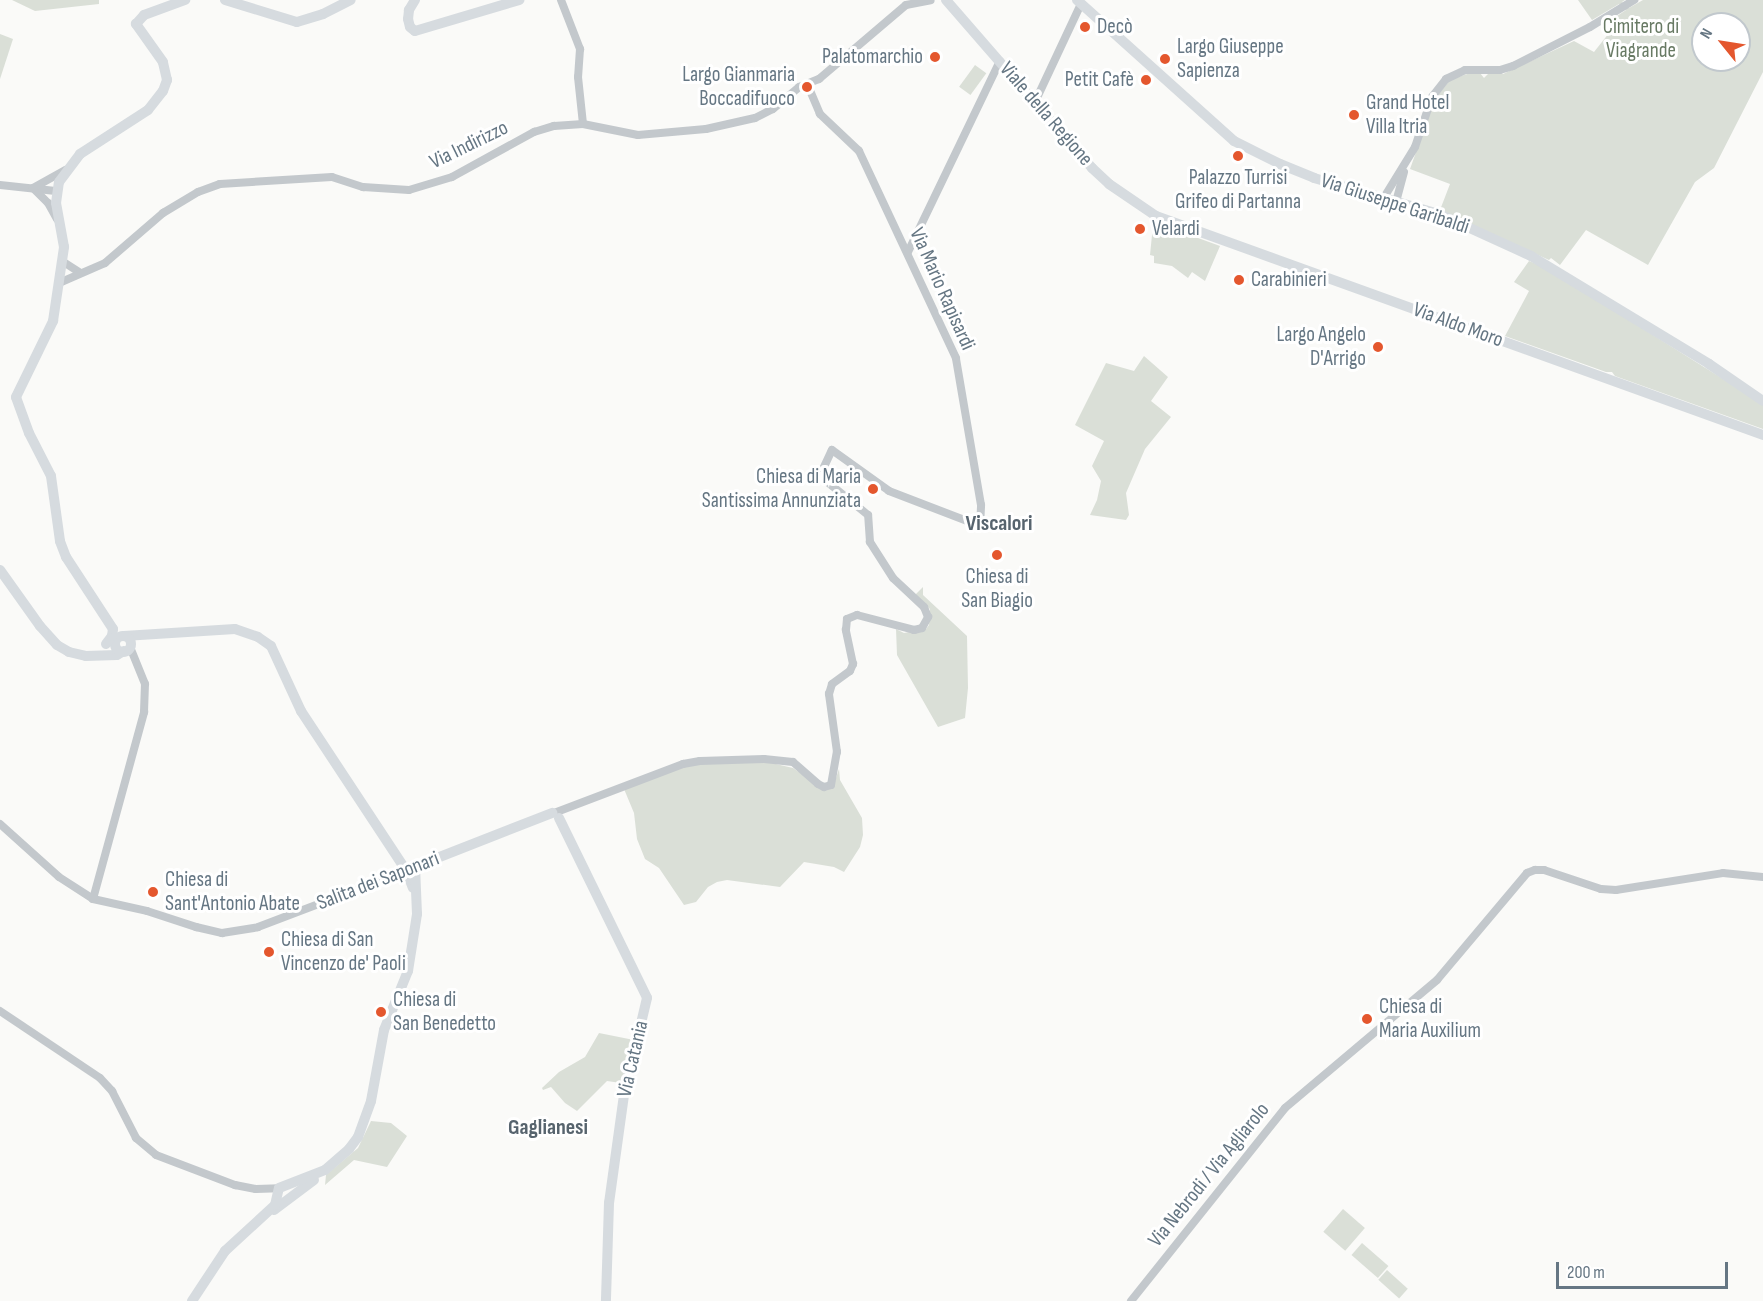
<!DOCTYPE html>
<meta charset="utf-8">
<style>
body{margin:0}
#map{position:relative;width:1763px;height:1301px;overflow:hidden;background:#fafaf8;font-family:"Sofia Sans Condensed",sans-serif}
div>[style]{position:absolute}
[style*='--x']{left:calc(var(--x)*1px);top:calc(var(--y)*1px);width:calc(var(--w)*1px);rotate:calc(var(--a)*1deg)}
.green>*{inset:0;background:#dadfd7;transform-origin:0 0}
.tertiary>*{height:8px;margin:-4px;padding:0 4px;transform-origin:4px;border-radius:4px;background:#c3c8cc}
.secondary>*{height:10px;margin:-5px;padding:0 5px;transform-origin:5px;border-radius:5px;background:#d6dbdf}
.secondary>.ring{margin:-5px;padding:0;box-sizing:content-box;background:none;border:10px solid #d6dbdf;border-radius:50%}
.dots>*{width:16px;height:16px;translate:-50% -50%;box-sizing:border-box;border:3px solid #fff;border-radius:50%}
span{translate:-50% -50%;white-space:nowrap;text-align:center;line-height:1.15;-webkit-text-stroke:6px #fff;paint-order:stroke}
.poi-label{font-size:21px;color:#657683}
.left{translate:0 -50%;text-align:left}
.right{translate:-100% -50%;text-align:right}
.park-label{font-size:21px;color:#687a64}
.street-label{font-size:21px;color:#657683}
.neighbourhood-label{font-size:22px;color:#57646e;font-weight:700}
.north{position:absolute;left:1691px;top:12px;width:60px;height:60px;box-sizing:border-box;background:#fff;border:2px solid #c1c8cd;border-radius:50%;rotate:300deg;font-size:16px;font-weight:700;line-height:24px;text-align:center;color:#657683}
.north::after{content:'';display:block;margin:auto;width:21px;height:27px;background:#e4572e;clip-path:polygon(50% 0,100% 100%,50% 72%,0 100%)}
.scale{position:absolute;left:1556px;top:1262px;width:172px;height:27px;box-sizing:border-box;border:3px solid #657683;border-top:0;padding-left:8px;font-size:18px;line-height:21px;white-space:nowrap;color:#657683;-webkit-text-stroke:4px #fff;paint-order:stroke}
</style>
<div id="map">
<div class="green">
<i style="clip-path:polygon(12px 0,99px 0,99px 4px,35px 11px)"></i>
<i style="clip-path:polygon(evenodd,1578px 0,1625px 0,1622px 2px,1629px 8px,1643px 0,1763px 0,1763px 72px,1714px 168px,1695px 182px,1648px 265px,1586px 230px,1560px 265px,1551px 258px,1549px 260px,1440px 210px,1450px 184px,1410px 169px,1435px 99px,1450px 80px,1470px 73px,1480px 73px,1484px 78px,1488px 74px,1503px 74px,1574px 41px,1594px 52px,1609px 33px,1602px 26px,1626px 10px,1619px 4px,1592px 20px,1578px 0,1703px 24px,1739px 24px,1739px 60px,1703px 60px,1703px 24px)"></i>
<i style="clip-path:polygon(0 34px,13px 39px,0 79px)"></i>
<i style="left:975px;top:65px;width:14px;height:27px;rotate:36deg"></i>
<i style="clip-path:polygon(1157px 223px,1220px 246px,1205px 281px,1192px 272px,1188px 278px,1172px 266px,1154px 263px,1154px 256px,1150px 255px,1152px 235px)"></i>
<i style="clip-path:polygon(1529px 261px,1546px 268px,1755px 399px,1763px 405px,1763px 429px,1615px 376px,1612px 372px,1606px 372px,1505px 336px,1529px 291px,1514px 282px)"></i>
<i style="clip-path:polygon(1144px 356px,1168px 377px,1151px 401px,1171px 417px,1145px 449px,1126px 493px,1129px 515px,1126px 520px,1090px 515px,1097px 500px,1101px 481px,1092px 466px,1104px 441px,1075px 425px,1106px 363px,1134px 371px)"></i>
<i style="clip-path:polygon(923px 587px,923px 595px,967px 636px,968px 688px,965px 718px,938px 727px,897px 655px,896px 629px,904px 633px,926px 629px,929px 625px,930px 609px,915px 595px)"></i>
<i style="clip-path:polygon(763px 761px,793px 768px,826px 791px,834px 784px,839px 769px,840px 780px,862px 818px,863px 835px,860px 847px,844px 872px,834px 867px,804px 862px,780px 887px,727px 880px,717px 882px,708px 887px,696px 902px,684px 905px,659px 868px,645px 859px,637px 839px,634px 813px,624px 789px,691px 764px)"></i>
<i style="clip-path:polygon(599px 1033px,634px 1040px,621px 1083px,607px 1081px,577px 1111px,565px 1103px,551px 1087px,543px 1090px,542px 1088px,559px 1072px,585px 1057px)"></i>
<i style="clip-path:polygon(371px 1121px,391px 1123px,407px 1136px,387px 1167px,354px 1160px,325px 1185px,326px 1175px,358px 1148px)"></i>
<i style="left:1343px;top:1209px;width:29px;height:30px;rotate:41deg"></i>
<i style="left:1362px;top:1243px;width:35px;height:16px;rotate:41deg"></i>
<i style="left:1387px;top:1270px;width:28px;height:13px;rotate:42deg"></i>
</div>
<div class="tertiary">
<i style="--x:561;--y:0;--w:53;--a:68.8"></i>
<i style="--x:580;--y:49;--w:28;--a:94"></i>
<i style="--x:578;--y:77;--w:47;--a:83.9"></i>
<i style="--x:1035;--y:102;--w:108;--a:-64.9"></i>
<i style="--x:0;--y:185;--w:56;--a:6.1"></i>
<i style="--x:1383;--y:199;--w:61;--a:-58.4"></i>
<i style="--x:1415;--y:147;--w:53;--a:-71.2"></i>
<i style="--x:1432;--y:97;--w:23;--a:-52"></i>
<i style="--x:1446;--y:79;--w:21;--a:-25"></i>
<i style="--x:1465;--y:70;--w:35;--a:0"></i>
<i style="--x:1500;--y:70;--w:14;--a:-17"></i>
<i style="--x:1513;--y:66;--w:86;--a:-26.9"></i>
<i style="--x:1590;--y:27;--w:52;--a:-31.5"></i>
<i style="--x:1396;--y:202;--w:31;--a:-75"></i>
<i style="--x:57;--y:219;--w:18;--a:-119"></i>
<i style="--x:48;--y:203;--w:21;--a:-135"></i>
<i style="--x:33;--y:188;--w:38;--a:-29"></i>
<i style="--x:908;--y:252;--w:212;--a:-64.3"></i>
<i style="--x:62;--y:261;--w:20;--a:33"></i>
<i style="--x:59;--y:283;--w:50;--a:-23.5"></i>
<i style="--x:105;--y:263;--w:77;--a:-40.8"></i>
<i style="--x:163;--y:213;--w:41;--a:-31"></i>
<i style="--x:198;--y:192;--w:23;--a:-20"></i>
<i style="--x:220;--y:184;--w:112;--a:-3.6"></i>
<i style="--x:332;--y:177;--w:33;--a:18"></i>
<i style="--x:363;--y:187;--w:46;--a:3.7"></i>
<i style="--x:409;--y:190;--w:45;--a:-16.8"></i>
<i style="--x:452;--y:177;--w:94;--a:-28.8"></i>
<i style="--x:534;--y:132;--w:21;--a:-17"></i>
<i style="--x:554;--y:126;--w:29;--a:-4"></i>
<i style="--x:583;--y:124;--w:56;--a:11.3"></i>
<i style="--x:638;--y:135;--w:68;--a:-5"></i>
<i style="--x:706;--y:129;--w:50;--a:-12.7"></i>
<i style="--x:755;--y:118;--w:20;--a:-27"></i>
<i style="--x:773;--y:109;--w:34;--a:-40"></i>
<i style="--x:799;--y:87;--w:22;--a:-22"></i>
<i style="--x:819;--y:79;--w:114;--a:-40.4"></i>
<i style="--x:906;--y:5;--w:25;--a:-11"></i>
<i style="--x:554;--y:813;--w:138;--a:-20.8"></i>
<i style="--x:683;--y:764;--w:17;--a:-10"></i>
<i style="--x:700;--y:761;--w:64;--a:-1.8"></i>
<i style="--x:764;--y:759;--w:29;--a:6"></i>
<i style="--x:793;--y:762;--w:33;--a:41"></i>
<i style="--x:818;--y:784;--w:7;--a:27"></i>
<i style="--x:824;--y:787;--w:7;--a:-16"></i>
<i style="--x:831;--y:785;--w:34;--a:-80"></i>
<i style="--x:837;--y:752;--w:59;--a:-97.9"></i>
<i style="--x:829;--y:694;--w:10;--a:-73"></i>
<i style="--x:832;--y:684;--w:22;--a:-36"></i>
<i style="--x:850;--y:671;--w:8;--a:-67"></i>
<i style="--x:853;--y:664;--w:35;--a:-102"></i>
<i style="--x:846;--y:630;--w:11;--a:-85"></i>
<i style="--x:847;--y:619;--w:11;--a:-22"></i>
<i style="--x:857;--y:615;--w:59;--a:14.7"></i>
<i style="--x:914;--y:630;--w:8;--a:-14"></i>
<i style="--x:922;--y:628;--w:13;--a:-61"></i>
<i style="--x:928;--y:617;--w:11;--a:-112"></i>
<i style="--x:924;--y:607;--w:42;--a:-136.9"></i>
<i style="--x:893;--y:578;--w:43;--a:-122.6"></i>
<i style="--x:870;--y:542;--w:27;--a:-94"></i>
<i style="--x:868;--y:515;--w:55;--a:-140.9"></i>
<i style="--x:825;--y:480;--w:11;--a:-100"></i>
<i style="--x:823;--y:469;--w:21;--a:-65"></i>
<i style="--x:832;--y:450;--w:70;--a:35.7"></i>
<i style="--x:889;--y:491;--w:97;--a:21"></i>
<i style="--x:980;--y:526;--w:21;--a:-87"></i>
<i style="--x:981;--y:505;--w:149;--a:-99.7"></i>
<i style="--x:956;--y:358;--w:229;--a:-115.1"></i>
<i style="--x:859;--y:151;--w:54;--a:-136.5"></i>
<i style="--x:820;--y:114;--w:33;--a:-113"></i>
<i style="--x:0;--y:824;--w:79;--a:41.9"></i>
<i style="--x:59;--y:877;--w:40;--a:32.9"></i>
<i style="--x:93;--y:899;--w:55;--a:12.5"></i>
<i style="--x:147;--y:911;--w:52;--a:18.1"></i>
<i style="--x:196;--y:927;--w:27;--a:13"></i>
<i style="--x:222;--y:933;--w:36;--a:-9"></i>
<i style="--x:258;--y:927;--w:152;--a:-20.8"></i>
<i style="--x:93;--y:899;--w:194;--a:-74.7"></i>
<i style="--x:144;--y:712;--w:28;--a:-88"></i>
<i style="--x:145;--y:684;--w:40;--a:-112"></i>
<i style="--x:0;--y:1011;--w:120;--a:33.8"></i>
<i style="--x:100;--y:1078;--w:18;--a:47"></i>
<i style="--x:112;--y:1091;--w:53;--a:62.9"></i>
<i style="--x:136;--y:1138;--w:26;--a:40"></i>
<i style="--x:156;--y:1155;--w:85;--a:20.8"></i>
<i style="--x:235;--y:1185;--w:21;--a:11"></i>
<i style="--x:256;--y:1189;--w:23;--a:-2"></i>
<i style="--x:1131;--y:1301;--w:247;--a:-51.4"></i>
<i style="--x:1285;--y:1108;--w:199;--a:-40.1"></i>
<i style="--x:1437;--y:980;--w:140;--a:-49.9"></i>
<i style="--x:1527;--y:873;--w:9;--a:-21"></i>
<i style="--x:1535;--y:870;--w:9;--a:0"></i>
<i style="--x:1544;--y:870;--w:60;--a:18.4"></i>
<i style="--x:1601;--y:889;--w:15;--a:4"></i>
<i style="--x:1616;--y:890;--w:108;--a:-9"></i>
<i style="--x:1723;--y:873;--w:40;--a:5.7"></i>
</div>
<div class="secondary">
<i style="--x:225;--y:0;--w:75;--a:17"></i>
<i style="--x:297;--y:22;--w:27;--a:-17"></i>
<i style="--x:323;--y:14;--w:31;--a:-27"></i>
<i style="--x:415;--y:0;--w:12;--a:121"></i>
<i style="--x:409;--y:10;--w:9;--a:96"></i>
<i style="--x:408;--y:19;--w:8;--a:76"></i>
<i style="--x:410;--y:27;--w:6;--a:39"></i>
<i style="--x:415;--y:31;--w:109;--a:-16.6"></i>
<i style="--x:946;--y:0;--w:223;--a:49"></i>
<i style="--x:1092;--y:168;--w:23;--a:43"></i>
<i style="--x:1109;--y:184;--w:57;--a:34.2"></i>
<i style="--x:1156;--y:216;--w:645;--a:19.84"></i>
<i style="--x:1077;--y:0;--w:211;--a:41.9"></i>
<i style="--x:1234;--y:141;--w:51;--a:26.6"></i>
<i style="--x:1280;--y:164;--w:37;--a:22"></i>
<i style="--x:1314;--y:178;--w:130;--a:16.1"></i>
<i style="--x:1439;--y:214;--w:101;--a:24.5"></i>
<i style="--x:1531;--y:256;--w:208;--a:31.2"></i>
<i style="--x:1709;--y:364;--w:65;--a:34.4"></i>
<i style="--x:0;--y:570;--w:69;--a:54.5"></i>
<i style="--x:40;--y:626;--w:25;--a:48"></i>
<i style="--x:57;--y:645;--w:14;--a:30"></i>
<i style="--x:69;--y:652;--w:17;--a:13"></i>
<i style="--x:86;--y:656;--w:31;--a:-2"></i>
<i style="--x:117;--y:655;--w:8;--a:-30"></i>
<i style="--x:124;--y:636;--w:111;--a:-3.6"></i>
<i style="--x:235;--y:629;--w:24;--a:19"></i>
<i style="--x:258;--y:637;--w:16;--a:35"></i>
<i style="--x:271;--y:646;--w:72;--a:65.2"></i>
<i style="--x:301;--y:711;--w:191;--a:56.6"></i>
<i style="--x:406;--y:870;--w:19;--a:69"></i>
<i class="ring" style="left:115px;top:636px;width:6px;height:6px"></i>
<i style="--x:106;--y:644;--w:10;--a:-53"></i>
<i style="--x:112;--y:636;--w:7;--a:-82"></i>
<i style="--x:113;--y:629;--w:86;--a:-123.1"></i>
<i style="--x:66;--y:557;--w:17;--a:-111"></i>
<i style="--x:60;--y:541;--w:66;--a:-97.9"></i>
<i style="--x:51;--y:476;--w:48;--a:-117.1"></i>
<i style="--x:29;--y:433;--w:38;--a:-110"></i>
<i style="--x:16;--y:397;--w:85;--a:-64"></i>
<i style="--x:53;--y:321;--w:75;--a:-81.5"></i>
<i style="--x:64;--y:247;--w:45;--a:-100.3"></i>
<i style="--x:56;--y:203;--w:21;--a:-82"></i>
<i style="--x:59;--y:182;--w:35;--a:-53"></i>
<i style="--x:80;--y:154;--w:81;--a:-32.9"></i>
<i style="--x:148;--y:110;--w:24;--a:-52"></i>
<i style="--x:163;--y:91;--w:12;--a:-70"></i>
<i style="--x:167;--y:80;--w:18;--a:-103"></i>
<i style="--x:163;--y:62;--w:47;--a:-125.4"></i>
<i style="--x:136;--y:24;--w:12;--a:-48"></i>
<i style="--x:144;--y:15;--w:44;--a:-20.1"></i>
<i style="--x:559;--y:818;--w:200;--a:63.9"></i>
<i style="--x:647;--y:998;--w:100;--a:103.3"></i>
<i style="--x:624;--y:1095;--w:109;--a:97.9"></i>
<i style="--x:609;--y:1203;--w:98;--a:91.8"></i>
<i style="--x:409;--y:869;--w:154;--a:-21.4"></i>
<i style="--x:274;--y:1210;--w:50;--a:-36.9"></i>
<i style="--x:192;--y:1301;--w:60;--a:-56.6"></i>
<i style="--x:225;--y:1251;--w:68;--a:-42.6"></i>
<i style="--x:275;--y:1205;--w:17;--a:-77"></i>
<i style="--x:279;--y:1188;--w:49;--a:-21.4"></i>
<i style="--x:325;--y:1170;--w:32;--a:-41"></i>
<i style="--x:349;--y:1149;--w:15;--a:-53"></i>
<i style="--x:358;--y:1137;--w:38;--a:-70"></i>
<i style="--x:371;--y:1101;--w:72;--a:-79.6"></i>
<i style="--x:384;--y:1030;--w:64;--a:-67.9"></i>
<i style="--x:408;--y:971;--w:58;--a:-81"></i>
<i style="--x:417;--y:914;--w:47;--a:-92.4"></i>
</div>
<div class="dots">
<i style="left:1085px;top:27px;background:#e4572e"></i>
<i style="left:935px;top:57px;background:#e4572e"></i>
<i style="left:1165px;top:59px;background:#e4572e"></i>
<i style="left:1146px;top:80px;background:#e4572e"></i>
<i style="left:807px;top:87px;background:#e4572e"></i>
<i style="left:1354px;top:115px;background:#e4572e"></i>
<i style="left:1238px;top:156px;background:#e4572e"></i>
<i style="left:1140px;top:229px;background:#e4572e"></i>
<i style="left:1239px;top:280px;background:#e4572e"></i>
<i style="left:1378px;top:347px;background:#e4572e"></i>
<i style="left:873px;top:489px;background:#e4572e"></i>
<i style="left:997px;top:555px;background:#e4572e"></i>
<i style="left:153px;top:892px;background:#e4572e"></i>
<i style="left:269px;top:952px;background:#e4572e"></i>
<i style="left:381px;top:1012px;background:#e4572e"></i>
<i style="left:1367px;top:1019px;background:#e4572e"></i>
</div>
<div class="poi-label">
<span class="left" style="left:1097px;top:27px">Decò</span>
<span class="left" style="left:1177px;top:59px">Largo Giuseppe<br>Sapienza</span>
<span class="right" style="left:923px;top:57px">Palatomarchio</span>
<span class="right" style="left:795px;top:87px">Largo Gianmaria<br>Boccadifuoco</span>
<span class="right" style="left:1134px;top:80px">Petit Cafè</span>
<span class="left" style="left:1366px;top:115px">Grand Hotel<br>Villa Itria</span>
<span style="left:1238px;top:190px">Palazzo Turrisi<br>Grifeo di Partanna</span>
<span class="left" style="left:1152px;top:229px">Velardi</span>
<span class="left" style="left:1251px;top:280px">Carabinieri</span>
<span class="right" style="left:1366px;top:347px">Largo Angelo<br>D'Arrigo</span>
<span class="right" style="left:861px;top:489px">Chiesa di Maria<br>Santissima Annunziata</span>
<span style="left:997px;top:589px">Chiesa di<br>San Biagio</span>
<span class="left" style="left:165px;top:892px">Chiesa di<br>Sant'Antonio Abate</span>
<span class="left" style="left:281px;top:952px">Chiesa di San<br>Vincenzo de' Paoli</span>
<span class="left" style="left:393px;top:1012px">Chiesa di<br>San Benedetto</span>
<span class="left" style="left:1379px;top:1019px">Chiesa di<br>Maria Auxilium</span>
</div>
<div class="park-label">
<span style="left:1641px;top:39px">Cimitero di<br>Viagrande</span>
</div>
<div class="street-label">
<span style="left:1046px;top:114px;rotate:49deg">Viale della Regione</span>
<span style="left:469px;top:145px;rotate:-26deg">Via Indirizzo</span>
<span style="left:1395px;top:204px;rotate:18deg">Via Giuseppe Garibaldi</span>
<span style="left:942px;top:289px;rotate:66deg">Via Mario Rapisardi</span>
<span style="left:1458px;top:325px;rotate:20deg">Via Aldo Moro</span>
<span style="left:378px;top:881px;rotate:-21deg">Salita dei Saponari</span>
<span style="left:633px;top:1059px;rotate:-77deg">Via Catania</span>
<span style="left:1209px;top:1175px;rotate:-51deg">Via Nebrodi / Via Agliarolo</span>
</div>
<div class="neighbourhood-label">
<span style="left:999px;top:524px">Viscalori</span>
<span style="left:548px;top:1128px">Gaglianesi</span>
</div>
<div class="north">N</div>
<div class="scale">200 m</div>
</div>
